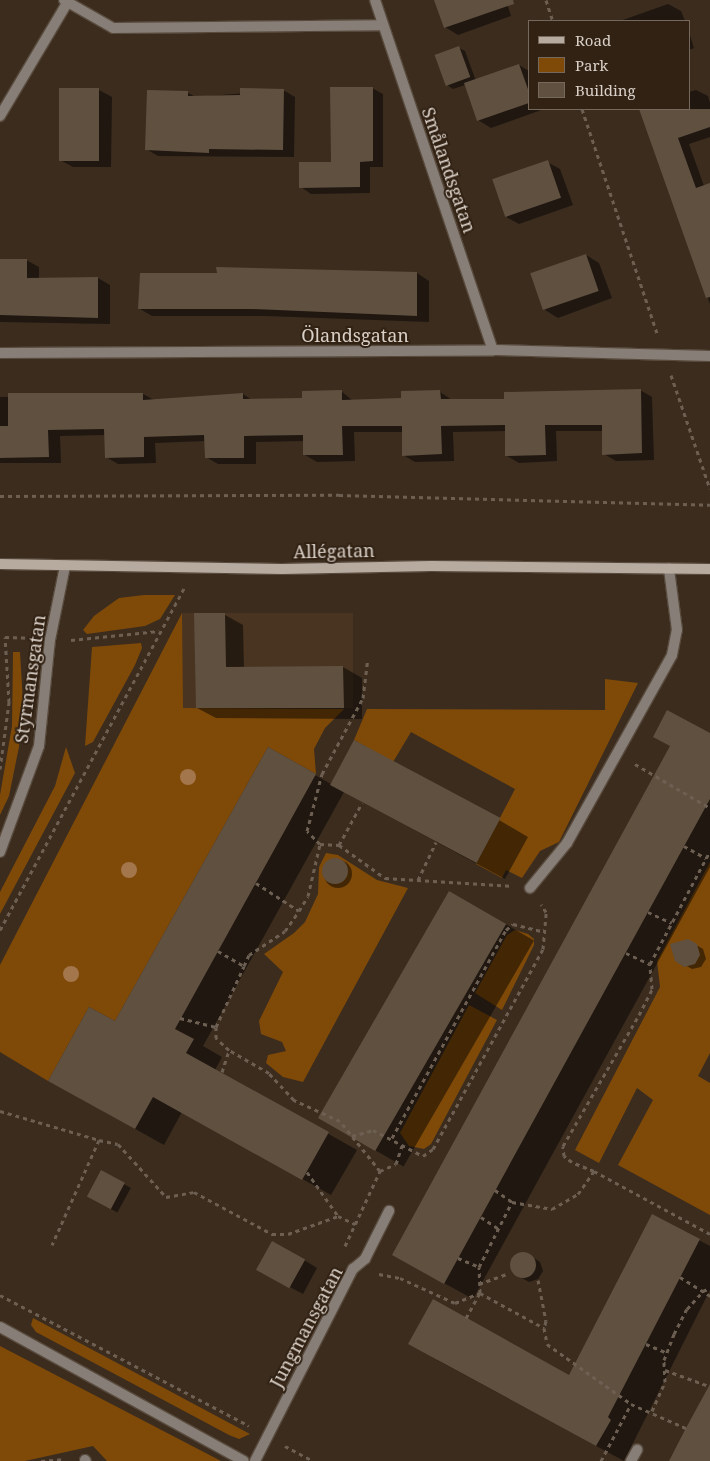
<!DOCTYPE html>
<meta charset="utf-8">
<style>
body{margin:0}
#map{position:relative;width:710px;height:1461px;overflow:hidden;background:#3b2c1e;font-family:"Noto Serif",serif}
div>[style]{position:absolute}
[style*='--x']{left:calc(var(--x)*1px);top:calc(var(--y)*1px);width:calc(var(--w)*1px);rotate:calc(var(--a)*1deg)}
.built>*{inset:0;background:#483421;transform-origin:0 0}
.green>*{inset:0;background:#7f4a08}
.shadow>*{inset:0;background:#0007;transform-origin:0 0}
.round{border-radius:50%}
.building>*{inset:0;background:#605040;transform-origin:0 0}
.path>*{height:3px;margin-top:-1.5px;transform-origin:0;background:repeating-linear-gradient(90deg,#6d6053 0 4px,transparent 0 8px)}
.roads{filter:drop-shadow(1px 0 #584a3c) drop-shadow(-1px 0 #584a3c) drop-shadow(0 1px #584a3c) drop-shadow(0 -1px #584a3c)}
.lane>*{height:10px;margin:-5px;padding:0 5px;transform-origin:5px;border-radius:5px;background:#867e77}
.street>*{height:10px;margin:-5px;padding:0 5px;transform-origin:5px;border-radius:5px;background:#867e77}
.secondary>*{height:10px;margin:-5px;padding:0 5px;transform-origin:5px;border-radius:5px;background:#b7aa9f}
.trees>*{width:16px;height:16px;margin:-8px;border-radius:50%;background:#a4764b}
span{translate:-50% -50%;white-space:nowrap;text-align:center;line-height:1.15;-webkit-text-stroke:4px #312214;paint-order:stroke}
.street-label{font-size:18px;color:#dad0c7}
.legend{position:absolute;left:528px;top:20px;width:162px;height:90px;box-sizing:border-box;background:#312214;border:1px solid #75685c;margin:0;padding:6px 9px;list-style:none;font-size:15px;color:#dad0c7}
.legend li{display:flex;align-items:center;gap:10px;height:25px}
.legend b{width:25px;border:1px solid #75685c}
</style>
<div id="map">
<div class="built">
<i style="left:182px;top:613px;width:171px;height:95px"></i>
</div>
<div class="green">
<i style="clip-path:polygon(144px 595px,175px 595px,160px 619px,145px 626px,87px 634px,83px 630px,94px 616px,119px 598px)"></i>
<i style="clip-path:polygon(182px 613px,183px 708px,344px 709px,325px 728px,314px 749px,316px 774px,268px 747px,115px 1021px,89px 1007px,48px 1081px,0 1052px,0 965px)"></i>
<i style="clip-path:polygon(141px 643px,142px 648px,135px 665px,93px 742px,85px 746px,92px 647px)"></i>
<i style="clip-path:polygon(13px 652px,20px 652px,23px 703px,19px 747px,9px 796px,0 815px,0 795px,12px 726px)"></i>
<i style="clip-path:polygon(605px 679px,638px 683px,559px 842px,540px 851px,522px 878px,506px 870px,502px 878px,476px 864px,515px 789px,411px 732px,393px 762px,354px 740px,367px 709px,605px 710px)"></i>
<i style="clip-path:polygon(66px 747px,75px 773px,0 914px,0 892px,55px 786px)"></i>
<i style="clip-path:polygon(326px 853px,338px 855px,377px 880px,408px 888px,303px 1082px,283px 1077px,266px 1063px,268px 1055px,286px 1051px,282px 1042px,261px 1034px,259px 1021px,283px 972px,264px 954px,294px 933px,305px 922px,318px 894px,319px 867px)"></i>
<i style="clip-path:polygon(710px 862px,710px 1053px,698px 1076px,710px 1083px,710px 1215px,618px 1165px,653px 1100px,637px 1088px,599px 1163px,575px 1150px,660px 987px,657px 961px)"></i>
<i style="clip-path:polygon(515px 930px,528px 934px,534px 939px,534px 945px,502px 1010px,475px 993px,507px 935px)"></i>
<i style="clip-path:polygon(469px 1005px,497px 1020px,431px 1144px,424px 1149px,409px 1146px,400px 1133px)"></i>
<i style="clip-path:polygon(33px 1318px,250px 1434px,239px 1439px,229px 1435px,36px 1332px,31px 1325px)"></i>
<i style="clip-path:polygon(0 1346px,221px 1461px,107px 1461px,93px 1446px,25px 1461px,0 1461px)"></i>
</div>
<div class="shadow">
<i style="clip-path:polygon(435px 0,506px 0,511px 16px,458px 35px,445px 27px)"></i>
<i style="clip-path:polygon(668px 4px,681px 11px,685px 21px,620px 21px)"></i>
<i style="clip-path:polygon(689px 32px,694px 48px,689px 50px)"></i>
<i style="clip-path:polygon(459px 48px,465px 51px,476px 81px,519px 65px,529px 71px,529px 109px,544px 109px,491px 128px,478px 120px,465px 85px,453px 89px,447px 85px)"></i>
<i style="clip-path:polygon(372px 88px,383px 94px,383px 167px,370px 167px,370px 193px,311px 194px,301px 187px,332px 163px)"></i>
<i style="clip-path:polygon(99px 90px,112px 97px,111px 167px,73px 167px,60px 160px)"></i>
<i style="clip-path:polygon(283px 90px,295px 97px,294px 157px,158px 156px,146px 149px,188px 93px,196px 97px)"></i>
<i style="clip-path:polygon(696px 90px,708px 96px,710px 103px,710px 137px,689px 144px,704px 186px,710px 184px,710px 304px,641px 109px,689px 109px,689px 92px)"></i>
<i style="clip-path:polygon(547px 162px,560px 169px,573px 205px,519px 224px,506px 217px)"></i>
<i style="clip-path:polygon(586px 255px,599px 263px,612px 298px,558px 318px,545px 310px)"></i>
<i style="clip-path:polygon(0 260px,26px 260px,39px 267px,39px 279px,98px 278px,110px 285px,110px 324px,0 322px)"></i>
<i style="clip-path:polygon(417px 273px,429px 281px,429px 322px,266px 316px,152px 316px,140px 309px)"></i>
<i style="clip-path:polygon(640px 390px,652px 397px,654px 460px,616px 461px,604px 454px,603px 431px,556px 431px,557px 461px,519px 463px,507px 456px,506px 431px,453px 432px,454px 461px,415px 462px,403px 455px,403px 432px,354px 432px,355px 461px,317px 462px,305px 455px,304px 441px,256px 442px,256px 464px,218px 464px,206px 457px,205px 441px,155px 443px,156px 463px,118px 464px,106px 457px,105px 435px,60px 436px,61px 463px,0 463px,0 397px,143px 394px,154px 400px,243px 394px,252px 400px,303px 399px,341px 391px,353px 401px,402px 400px,440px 392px,452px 400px,505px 400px)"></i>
<i style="clip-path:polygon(225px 615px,243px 625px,244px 668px,343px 667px,362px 678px,362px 719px,216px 718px,197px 708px)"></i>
<i style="clip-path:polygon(710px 735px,710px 867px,473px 1299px,422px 1271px)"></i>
<i style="clip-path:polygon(268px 749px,331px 784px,499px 820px,528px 837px,505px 879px,344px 792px,203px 1046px,222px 1057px,215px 1070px,357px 1150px,331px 1195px,182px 1112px,164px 1145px,78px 1097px,116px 1023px)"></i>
<i class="round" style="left:324px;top:860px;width:28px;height:28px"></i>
<i style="left:450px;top:892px;width:97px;height:261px;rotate:30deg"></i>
<i style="clip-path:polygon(688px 940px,703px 949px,706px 959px,701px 967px,692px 969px,676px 960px)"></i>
<i style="left:102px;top:1172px;width:33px;height:28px;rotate:29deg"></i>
<i style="clip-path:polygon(653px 1216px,710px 1246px,710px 1290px,624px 1461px,437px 1360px,570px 1377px)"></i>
<i style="clip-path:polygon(525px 1252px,540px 1262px,543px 1271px,538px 1279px,529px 1282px,513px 1273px,511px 1264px,515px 1255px)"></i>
<i style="clip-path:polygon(304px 1260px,317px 1268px,303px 1294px,271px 1277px)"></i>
</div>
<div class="building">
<i style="clip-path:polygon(434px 0,513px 0,514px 4px,444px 28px)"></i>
<i style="left:459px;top:46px;width:33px;height:26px;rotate:70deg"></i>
<i style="clip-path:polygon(519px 64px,529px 92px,529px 103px,477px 121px,464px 83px)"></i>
<i style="clip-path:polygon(330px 87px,373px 87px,373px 161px,360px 162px,360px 187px,299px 188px,299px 162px,331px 162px)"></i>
<i style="left:59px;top:88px;width:40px;height:73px"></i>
<i style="clip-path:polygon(240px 88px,284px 89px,283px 150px,209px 149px,209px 153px,145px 150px,147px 90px,188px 91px,188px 96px,240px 95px)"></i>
<i style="clip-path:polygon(639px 109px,710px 109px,710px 127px,678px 138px,696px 188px,710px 183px,710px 297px,706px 298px)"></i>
<i style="left:548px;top:160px;width:40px;height:59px;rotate:71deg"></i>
<i style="left:586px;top:254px;width:39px;height:59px;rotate:71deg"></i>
<i style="clip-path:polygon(0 259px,27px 259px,27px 278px,98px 277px,98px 318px,0 315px)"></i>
<i style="clip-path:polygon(216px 267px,417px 272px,417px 316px,253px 309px,138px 309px,140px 273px,217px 273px)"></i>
<i style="clip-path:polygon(641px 389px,642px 453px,602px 455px,602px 425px,545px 425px,546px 455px,505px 456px,505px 425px,441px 426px,442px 454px,402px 456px,402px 426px,342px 426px,343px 455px,303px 455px,303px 435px,244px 436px,244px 458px,205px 458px,204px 435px,144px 437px,144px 457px,105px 458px,104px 429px,48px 430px,49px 457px,0 458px,0 426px,8px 426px,8px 393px,143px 393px,143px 400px,243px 393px,243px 399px,302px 398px,302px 391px,342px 390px,342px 400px,401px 398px,401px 391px,440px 390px,441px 399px,504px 399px,504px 392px)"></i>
<i style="clip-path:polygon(194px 613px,225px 613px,226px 667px,343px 666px,344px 708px,196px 708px)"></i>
<i style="clip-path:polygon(667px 710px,710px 733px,710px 799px,444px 1284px,392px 1255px,670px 746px,653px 737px)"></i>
<i style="left:354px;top:740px;width:166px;height:51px;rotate:28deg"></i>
<i style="clip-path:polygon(268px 747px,316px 774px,175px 1029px,194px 1039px,186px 1053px,329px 1132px,302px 1180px,153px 1097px,135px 1129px,48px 1081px,89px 1007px,115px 1021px)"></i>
<i class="round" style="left:322px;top:858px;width:26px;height:26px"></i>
<i style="left:449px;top:891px;width:66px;height:262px;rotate:30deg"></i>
<i style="clip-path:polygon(688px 939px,697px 944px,700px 955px,695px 964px,684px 967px,675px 961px,670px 944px)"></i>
<i style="left:101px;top:1170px;width:27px;height:30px;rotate:28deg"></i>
<i style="clip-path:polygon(652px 1214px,700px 1239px,608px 1417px,611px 1420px,596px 1446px,408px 1344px,433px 1299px,569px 1375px)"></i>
<i style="left:272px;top:1241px;width:38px;height:33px;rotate:29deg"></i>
<i class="round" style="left:510px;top:1252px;width:26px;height:26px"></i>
<i style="clip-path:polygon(710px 1384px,710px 1461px,669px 1461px,686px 1428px)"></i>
</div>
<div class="path">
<i style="--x:546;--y:0;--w:22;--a:72"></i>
<i style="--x:582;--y:109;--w:236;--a:71.5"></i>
<i style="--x:671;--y:375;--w:120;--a:71.1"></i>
<i style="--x:0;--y:496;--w:339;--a:-0.2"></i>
<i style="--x:339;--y:495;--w:371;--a:1.5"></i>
<i style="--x:71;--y:640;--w:88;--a:-5.8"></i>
<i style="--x:635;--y:764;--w:87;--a:30.4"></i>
<i style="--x:0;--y:769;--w:68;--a:-82.3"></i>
<i style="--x:9;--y:702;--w:65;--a:-93.5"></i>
<i style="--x:5;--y:637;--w:25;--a:2"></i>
<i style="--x:320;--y:844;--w:18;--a:-135"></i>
<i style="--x:307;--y:831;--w:59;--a:-75.3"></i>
<i style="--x:322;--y:774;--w:86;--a:-61.7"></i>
<i style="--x:363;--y:698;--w:38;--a:-83"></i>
<i style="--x:339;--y:845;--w:48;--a:-61.3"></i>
<i style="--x:684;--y:846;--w:25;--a:29"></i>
<i style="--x:418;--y:880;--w:42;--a:-64.7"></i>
<i style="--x:256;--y:883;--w:51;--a:33.1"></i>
<i style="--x:648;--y:912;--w:26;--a:25"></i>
<i style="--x:0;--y:930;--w:390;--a:-61.7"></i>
<i style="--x:218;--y:951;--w:30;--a:30"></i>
<i style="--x:626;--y:953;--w:26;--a:25"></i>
<i style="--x:180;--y:1018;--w:37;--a:14"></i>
<i style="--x:222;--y:1072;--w:23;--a:-72"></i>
<i style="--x:0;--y:1111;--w:103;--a:16.3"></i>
<i style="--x:99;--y:1140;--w:115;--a:114.1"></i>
<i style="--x:352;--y:1136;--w:22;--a:-16"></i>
<i style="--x:373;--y:1130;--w:56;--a:27.5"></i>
<i style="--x:423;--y:1156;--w:12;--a:-35"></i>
<i style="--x:433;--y:1149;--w:228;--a:-61.2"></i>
<i style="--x:543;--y:949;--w:37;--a:-85"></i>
<i style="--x:546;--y:912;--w:9;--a:-122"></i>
<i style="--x:392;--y:1138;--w:237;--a:-61.3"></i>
<i style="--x:506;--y:930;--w:9;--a:-41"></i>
<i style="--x:513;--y:924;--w:30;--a:14"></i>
<i style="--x:99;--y:1140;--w:19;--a:12"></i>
<i style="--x:118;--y:1144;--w:72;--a:47.8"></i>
<i style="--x:166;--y:1197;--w:28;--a:-10"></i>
<i style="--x:194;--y:1192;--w:89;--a:28.3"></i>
<i style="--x:272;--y:1234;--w:16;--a:0"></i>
<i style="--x:288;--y:1234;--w:53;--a:-19.8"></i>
<i style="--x:338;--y:1216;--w:19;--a:25"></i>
<i style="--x:380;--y:1171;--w:17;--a:-24"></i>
<i style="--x:396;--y:1164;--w:19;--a:-72"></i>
<i style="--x:594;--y:1171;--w:24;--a:-158"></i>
<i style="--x:572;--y:1162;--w:10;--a:-143"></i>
<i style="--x:564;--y:1156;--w:10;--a:-96"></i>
<i style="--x:563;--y:1146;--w:151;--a:-59.9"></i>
<i style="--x:639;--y:1015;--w:29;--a:-63"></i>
<i style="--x:652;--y:989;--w:25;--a:-95"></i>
<i style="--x:650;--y:964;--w:128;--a:-62"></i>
<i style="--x:307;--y:1172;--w:54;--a:54.8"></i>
<i style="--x:495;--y:1190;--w:21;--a:35"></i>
<i style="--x:481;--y:1217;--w:22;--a:34"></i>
<i style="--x:345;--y:1246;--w:83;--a:-65"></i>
<i style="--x:380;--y:1171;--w:64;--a:-128.7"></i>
<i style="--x:340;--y:1121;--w:51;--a:-155.5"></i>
<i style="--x:294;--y:1100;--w:37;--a:-133"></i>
<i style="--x:269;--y:1073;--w:46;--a:-150.1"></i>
<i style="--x:229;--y:1050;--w:18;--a:-137"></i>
<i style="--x:216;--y:1038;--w:11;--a:-90"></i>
<i style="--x:216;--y:1027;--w:67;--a:-65.3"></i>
<i style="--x:244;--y:966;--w:12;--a:-66"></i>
<i style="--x:249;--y:955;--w:43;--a:-33.7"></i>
<i style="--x:285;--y:931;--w:24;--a:-55"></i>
<i style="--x:299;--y:911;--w:17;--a:-59"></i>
<i style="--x:308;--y:896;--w:53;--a:-77"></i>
<i style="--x:320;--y:844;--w:19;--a:3"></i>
<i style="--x:339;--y:845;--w:57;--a:35.7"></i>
<i style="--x:385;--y:878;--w:126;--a:3.6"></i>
<i style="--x:458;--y:1258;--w:23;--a:23"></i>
<i style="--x:379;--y:1274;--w:21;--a:11"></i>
<i style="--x:400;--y:1278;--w:60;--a:24.4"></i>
<i style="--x:455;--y:1303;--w:27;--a:-22"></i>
<i style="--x:480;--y:1293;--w:73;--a:28.7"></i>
<i style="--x:544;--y:1328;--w:16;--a:79"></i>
<i style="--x:547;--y:1344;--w:103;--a:35.5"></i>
<i style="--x:680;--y:1277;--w:36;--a:32"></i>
<i style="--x:538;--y:1280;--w:42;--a:79"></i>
<i style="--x:546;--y:1321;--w:7;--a:106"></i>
<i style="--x:479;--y:1284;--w:30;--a:-20"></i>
<i style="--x:0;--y:1295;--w:281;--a:27.7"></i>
<i style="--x:466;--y:1318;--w:29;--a:-61"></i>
<i style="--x:480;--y:1293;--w:26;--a:-92"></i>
<i style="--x:479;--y:1267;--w:73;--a:-63.1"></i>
<i style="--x:512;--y:1202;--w:41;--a:9.9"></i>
<i style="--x:552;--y:1209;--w:30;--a:-30"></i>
<i style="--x:578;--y:1194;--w:28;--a:-55"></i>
<i style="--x:594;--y:1171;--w:132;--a:28.5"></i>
<i style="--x:646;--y:1344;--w:23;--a:23"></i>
<i style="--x:665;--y:1370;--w:47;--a:20"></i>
<i style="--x:652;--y:1411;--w:32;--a:-66"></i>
<i style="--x:665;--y:1382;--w:22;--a:-93"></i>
<i style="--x:664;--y:1360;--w:28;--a:-69"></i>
<i style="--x:674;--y:1334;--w:28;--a:-63"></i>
<i style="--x:687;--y:1309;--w:24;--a:-48"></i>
<i style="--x:703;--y:1291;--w:8;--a:-23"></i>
<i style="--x:285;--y:1446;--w:32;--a:28"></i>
<i style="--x:41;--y:1461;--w:24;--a:-5"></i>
<i style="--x:601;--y:1461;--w:64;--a:-62.2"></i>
<i style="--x:631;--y:1404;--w:60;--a:23.6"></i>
</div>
<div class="roads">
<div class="lane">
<i style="--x:85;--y:1460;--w:1;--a:45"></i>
</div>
<div class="street">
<i style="--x:64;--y:0;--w:56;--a:29.7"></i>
<i style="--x:113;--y:28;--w:269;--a:-0.6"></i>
<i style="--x:375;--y:0;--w:369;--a:71.4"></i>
<i style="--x:0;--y:116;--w:135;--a:-59.3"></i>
<i style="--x:0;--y:353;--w:493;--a:-0.3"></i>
<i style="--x:493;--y:350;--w:217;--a:1.6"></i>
<i style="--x:0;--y:852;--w:113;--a:-69.8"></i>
<i style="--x:39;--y:746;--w:107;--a:-84.1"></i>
<i style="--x:50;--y:640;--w:76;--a:-78.5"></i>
<i style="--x:530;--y:888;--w:58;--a:-50.6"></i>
<i style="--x:567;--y:843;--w:215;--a:-60.8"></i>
<i style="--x:672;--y:655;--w:25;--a:-79"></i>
<i style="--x:677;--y:630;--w:62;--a:-97.5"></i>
<i style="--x:0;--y:1327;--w:278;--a:28.8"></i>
<i style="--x:255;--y:1461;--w:216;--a:-63"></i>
<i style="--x:353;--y:1269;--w:16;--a:-40"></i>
<i style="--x:365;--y:1259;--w:54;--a:-63.4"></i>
<i style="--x:631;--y:1461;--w:13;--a:-61"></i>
</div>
<div class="secondary">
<i style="--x:0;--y:564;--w:282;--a:1"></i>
<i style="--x:282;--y:569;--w:149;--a:-1.2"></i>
<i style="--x:431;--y:566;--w:279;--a:0.6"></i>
</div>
</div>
<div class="trees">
<i style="left:188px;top:777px"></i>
<i style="left:129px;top:870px"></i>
<i style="left:71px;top:974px"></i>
</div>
<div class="street-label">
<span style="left:449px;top:170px;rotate:71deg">Smålandsgatan</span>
<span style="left:355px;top:335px">Ölandsgatan</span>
<span style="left:334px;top:551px;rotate:-1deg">Allégatan</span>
<span style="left:30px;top:679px;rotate:-82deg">Styrmansgatan</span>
<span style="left:306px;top:1327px;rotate:-62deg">Jungmansgatan</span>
</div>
<ul class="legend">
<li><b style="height:6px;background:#b7aa9f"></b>Road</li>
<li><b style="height:14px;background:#7f4a08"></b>Park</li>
<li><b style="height:14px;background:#605040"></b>Building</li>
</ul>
</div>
